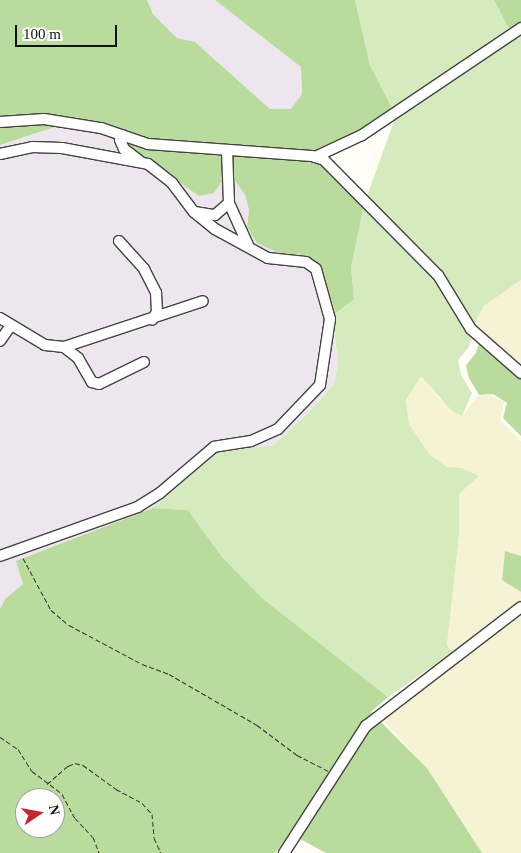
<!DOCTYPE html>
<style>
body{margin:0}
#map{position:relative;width:521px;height:853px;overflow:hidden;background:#fffdf5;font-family:"Times New Roman",serif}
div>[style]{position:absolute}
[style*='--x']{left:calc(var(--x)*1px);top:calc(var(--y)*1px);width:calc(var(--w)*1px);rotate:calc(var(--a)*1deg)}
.industrial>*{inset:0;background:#eee6ef}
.farmland>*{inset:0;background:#f6f3d4}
.green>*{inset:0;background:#d5ebbd}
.forest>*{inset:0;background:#b9dc9c}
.path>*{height:1px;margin-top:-0.5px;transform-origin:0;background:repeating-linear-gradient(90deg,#333 0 5px,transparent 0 7.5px)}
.roads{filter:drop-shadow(1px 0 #444) drop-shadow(-1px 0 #444) drop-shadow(0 1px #444) drop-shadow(0 -1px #444)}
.minor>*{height:10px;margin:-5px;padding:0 5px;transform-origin:5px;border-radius:5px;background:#fff}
span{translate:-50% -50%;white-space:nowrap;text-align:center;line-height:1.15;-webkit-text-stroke:5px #fff;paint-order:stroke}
.north{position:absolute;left:15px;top:788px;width:50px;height:50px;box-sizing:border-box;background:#fff;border:1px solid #a0a0a0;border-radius:50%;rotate:78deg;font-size:14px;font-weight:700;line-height:20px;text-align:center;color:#111}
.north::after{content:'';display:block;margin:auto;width:18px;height:22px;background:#c4262e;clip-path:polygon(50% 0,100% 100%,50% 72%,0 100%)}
.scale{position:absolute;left:15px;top:25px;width:102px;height:22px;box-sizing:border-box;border:2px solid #111;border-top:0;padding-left:6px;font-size:15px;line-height:18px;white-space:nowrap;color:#111;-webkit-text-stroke:4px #fff;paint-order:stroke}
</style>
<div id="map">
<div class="industrial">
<i style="clip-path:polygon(147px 0,215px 0,301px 67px,302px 94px,292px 109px,270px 109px,195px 42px,177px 38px,153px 14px)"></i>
<i style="clip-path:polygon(55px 127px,97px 132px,214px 193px,221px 183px,234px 179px,245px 195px,249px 210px,247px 227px,279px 253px,304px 255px,317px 262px,326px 280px,338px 363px,334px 384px,311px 410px,273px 446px,262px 449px,232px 448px,153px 508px,17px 561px,23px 584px,5px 599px,0 609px,0 145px)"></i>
</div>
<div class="farmland">
<i style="clip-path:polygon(521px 280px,521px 365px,489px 340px,477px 325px,477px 318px,484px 306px)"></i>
<i style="clip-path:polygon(421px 375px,438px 397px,462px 416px,478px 396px,490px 395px,504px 402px,500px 420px,521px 441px,521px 556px,505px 552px,502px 579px,521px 592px,521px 599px,454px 651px,447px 645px,459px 536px,459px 494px,466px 485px,461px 468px,447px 467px,430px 455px,409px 424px,406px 400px)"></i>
<i style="clip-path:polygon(521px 612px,521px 853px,482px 853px,427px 768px,382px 719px)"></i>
</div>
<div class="green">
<i style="clip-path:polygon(355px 0,494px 0,508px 27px,521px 34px,521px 280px,484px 306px,477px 318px,469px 347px,458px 360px,461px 375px,472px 393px,462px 416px,452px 411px,421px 376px,406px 400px,409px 424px,430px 455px,447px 467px,461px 468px,479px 476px,459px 494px,459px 536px,447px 645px,453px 652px,388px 697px,262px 598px,222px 557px,188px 510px,153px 508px,221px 449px,273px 446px,311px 410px,334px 384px,338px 363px,331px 305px,354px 299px,351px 267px,360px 215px,396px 116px,370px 65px)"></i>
</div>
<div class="forest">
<i style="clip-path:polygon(0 0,147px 0,153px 14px,177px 38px,195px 42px,270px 109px,291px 109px,302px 94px,301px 67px,215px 0,355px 0,370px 65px,396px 116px,355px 145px,329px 151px,317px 161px,364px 204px,351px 267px,354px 299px,336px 313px,317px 262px,304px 255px,279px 253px,257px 243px,247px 227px,249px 210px,245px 195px,234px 179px,221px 183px,214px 193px,199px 196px,134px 150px,97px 132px,55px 127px,0 145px)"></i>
<i style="clip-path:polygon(494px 0,521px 0,521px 34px,508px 27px)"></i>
<i style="clip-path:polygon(480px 340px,521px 375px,521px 436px,503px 418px,507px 403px,493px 394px,479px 395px,469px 378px,466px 365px,476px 353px)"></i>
<i style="clip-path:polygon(evenodd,153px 508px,188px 510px,222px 557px,262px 598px,388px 697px,371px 712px,427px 768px,482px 853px,326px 853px,291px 834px,275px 853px,0 853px,0 609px,5px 599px,23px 584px,16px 561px,153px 508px,25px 798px,55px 798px,55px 828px,25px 828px,25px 798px)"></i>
<i style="clip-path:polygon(505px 551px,521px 556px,521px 592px,502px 580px)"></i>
</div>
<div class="path">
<i style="--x:23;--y:558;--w:59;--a:61.7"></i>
<i style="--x:51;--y:610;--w:23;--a:40"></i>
<i style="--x:69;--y:625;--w:83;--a:28.1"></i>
<i style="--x:142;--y:664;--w:29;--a:20"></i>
<i style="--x:169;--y:674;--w:102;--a:30.1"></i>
<i style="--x:257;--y:725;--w:50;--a:36.9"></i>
<i style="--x:297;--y:755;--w:35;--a:27"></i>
<i style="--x:0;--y:737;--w:22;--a:34"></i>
<i style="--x:18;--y:749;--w:26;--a:58"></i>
<i style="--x:32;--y:771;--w:38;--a:37"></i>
<i style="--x:62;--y:794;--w:27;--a:62"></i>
<i style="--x:75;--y:818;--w:26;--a:47"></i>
<i style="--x:93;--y:837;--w:17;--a:69"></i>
<i style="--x:47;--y:784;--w:28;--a:-41"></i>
<i style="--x:68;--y:766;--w:8;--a:-23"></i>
<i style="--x:75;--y:763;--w:8;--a:14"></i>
<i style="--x:83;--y:765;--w:41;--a:36"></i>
<i style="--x:116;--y:789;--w:30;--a:28"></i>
<i style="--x:142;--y:803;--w:15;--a:48"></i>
<i style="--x:152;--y:814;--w:24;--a:85"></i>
<i style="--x:154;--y:838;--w:17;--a:65"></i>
</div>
<div class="roads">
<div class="minor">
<i style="--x:0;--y:122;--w:44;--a:-3.9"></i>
<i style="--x:44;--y:119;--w:58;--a:9"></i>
<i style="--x:101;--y:128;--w:50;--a:18.8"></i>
<i style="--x:148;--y:144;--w:164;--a:4.2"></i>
<i style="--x:312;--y:156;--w:13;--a:18"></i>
<i style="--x:324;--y:160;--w:162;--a:45.3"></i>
<i style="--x:438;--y:275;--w:63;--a:58.6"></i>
<i style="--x:471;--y:329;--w:67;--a:41.3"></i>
<i style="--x:122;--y:135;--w:5;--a:112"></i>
<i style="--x:120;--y:140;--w:10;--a:66"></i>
<i style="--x:124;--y:149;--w:21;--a:37"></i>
<i style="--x:0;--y:154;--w:33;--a:-12"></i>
<i style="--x:32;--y:147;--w:30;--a:2"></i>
<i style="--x:62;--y:148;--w:87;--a:10.5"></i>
<i style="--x:148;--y:164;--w:31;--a:38"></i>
<i style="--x:172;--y:183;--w:36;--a:53"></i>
<i style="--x:194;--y:212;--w:27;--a:39"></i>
<i style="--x:215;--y:229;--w:60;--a:28.7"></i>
<i style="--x:268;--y:258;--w:38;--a:6"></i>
<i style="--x:306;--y:262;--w:12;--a:35"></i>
<i style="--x:316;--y:269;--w:52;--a:74.4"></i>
<i style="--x:330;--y:319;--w:67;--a:98.6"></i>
<i style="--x:320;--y:385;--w:61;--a:133.7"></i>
<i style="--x:278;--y:429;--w:30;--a:156"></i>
<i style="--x:251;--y:441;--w:37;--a:171"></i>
<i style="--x:214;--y:447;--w:71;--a:139.6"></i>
<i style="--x:160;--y:493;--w:26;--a:148"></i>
<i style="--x:138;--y:507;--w:146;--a:160.5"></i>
<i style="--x:315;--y:157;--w:52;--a:-25.1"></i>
<i style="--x:362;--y:135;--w:192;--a:-33.9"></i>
<i style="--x:229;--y:203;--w:46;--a:65.7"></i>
<i style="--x:195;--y:212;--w:20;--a:9"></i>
<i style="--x:215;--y:215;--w:18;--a:-41"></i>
<i style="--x:229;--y:203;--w:53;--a:-92.2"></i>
<i style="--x:119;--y:241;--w:38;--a:48"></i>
<i style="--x:144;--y:269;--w:27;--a:63"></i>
<i style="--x:156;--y:293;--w:19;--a:87"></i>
<i style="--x:157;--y:312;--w:9;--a:122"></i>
<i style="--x:0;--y:318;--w:52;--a:31"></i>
<i style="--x:45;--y:345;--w:19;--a:6"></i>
<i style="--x:64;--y:347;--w:146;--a:-18.3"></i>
<i style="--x:0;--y:341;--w:19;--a:-55"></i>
<i style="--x:64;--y:347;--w:18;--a:38"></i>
<i style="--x:78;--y:358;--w:28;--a:60"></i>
<i style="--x:92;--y:382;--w:7;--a:16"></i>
<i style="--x:99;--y:384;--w:50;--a:-26.1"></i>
<i style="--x:284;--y:853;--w:151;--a:-57.2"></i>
<i style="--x:366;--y:726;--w:195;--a:-37.5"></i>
</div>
</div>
<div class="north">N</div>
<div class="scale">100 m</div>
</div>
